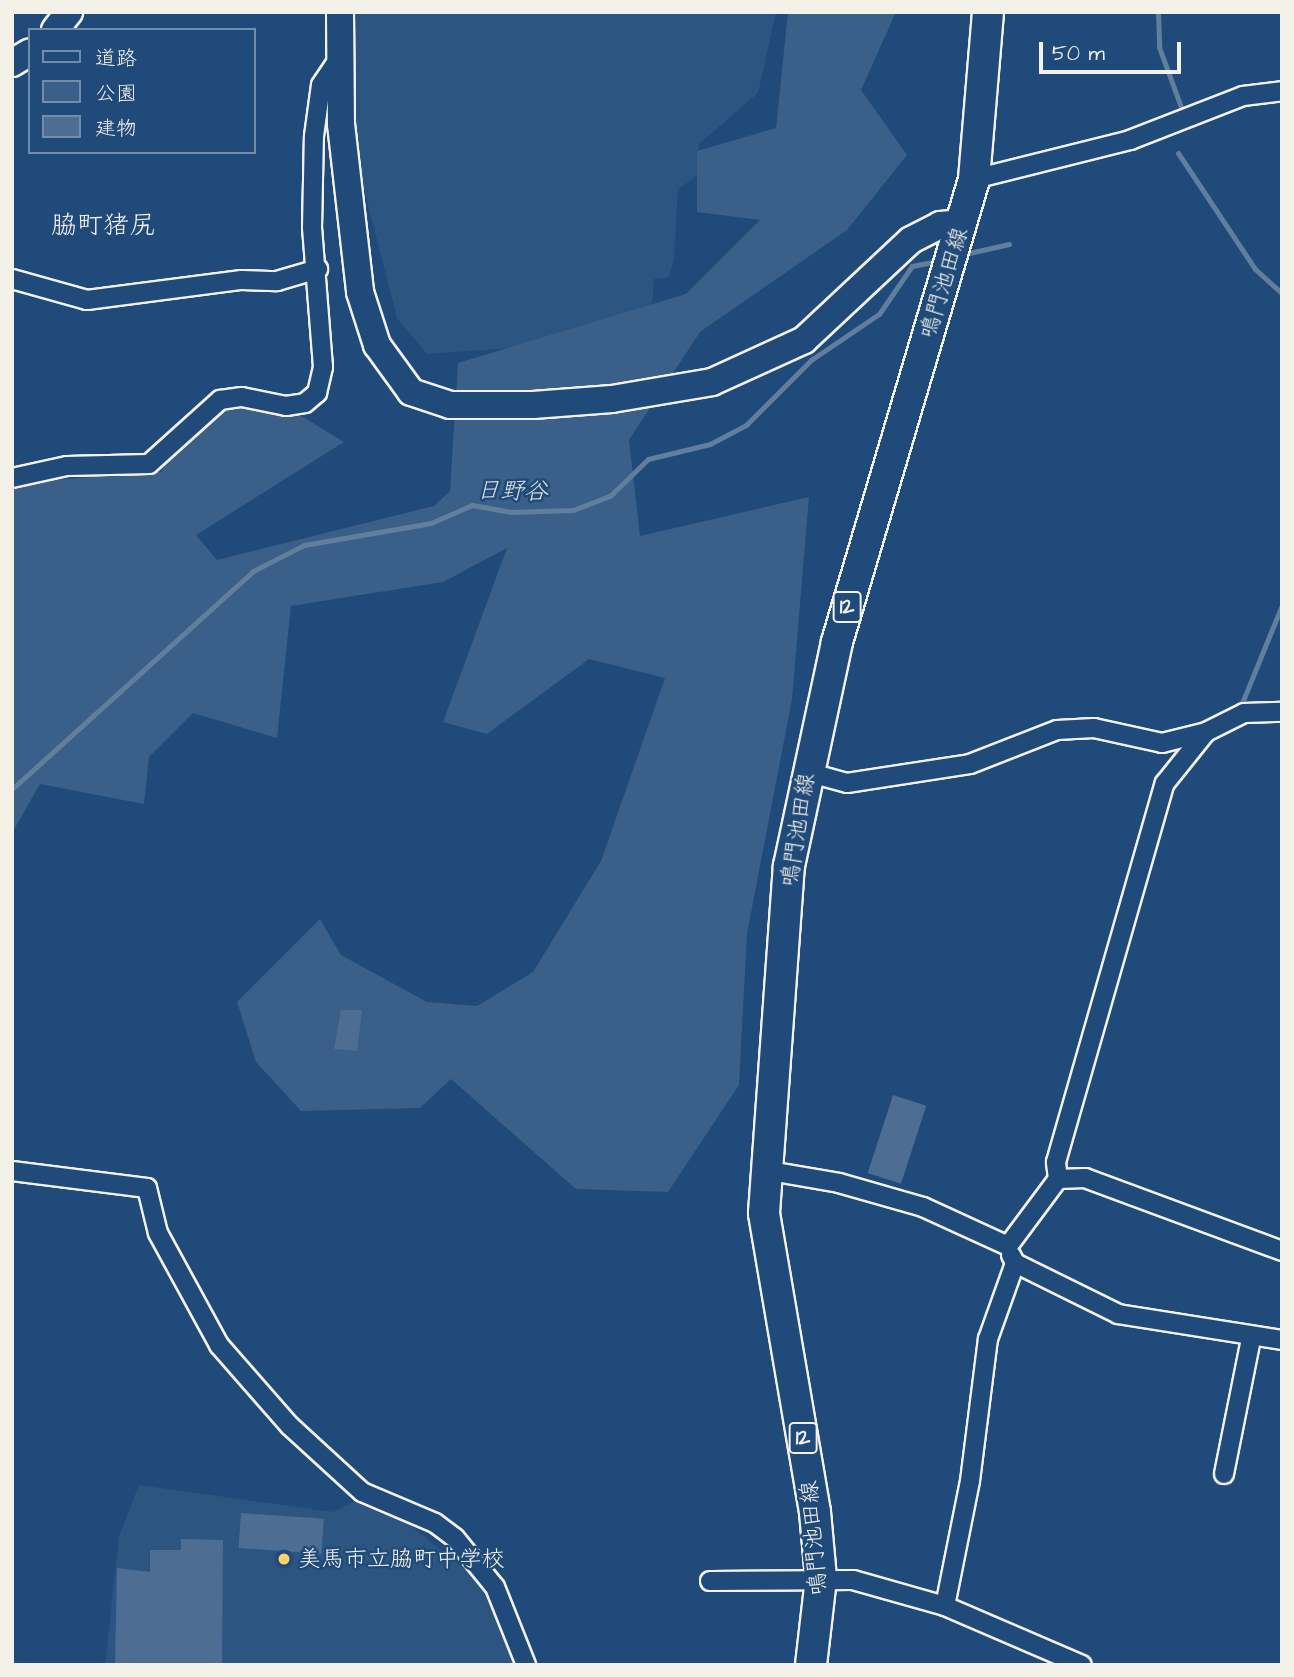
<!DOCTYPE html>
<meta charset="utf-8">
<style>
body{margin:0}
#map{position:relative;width:1294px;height:1677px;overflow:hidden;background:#1f4a7a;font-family:"Architects Daughter","Klee One",sans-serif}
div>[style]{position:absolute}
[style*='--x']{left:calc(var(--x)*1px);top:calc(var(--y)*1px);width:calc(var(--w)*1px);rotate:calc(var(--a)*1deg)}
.built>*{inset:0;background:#2d5581}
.green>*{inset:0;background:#3a5f88}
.stream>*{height:5px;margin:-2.5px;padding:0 2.5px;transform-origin:2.5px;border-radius:2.5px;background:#627e9d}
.building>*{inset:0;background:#4d6e92;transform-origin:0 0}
.roads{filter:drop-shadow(2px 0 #f4f1e8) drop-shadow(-2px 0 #f4f1e8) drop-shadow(0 2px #f4f1e8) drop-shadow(0 -2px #f4f1e8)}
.street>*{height:18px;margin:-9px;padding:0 9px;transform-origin:9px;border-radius:9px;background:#1f4a7a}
.secondary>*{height:26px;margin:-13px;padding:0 13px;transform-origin:13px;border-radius:13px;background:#1f4a7a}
.primary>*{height:30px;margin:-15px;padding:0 15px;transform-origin:15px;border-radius:15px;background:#1f4a7a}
.dots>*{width:19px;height:19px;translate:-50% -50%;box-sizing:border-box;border:4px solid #1f4a7a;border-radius:50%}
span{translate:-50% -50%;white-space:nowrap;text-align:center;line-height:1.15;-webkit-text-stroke:5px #1f4a7a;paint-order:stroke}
.shield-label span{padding:2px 5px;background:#1f4a7a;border:2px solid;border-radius:5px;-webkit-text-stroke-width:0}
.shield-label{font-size:21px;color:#f4f1e8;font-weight:700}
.street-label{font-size:23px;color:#f4f1e8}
.poi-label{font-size:23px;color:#f4f1e8}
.left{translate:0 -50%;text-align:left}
.water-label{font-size:24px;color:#dee0dd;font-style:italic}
.quarter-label{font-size:26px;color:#f4f1e8}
.frame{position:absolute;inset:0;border:14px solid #f4f1e8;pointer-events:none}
.legend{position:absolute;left:28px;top:28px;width:228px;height:126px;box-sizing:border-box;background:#1f4a7a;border:2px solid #748da6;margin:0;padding:9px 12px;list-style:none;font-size:21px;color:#f4f1e8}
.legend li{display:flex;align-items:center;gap:14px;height:35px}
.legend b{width:35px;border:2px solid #748da6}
.scale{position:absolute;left:1039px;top:42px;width:142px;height:32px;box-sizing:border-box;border:4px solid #f4f1e8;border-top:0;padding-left:9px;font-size:21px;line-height:24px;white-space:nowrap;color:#f4f1e8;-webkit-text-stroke:5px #1f4a7a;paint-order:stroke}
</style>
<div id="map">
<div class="built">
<i style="clip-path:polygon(350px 12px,776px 12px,758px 93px,699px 144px,697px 176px,678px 189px,674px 259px,669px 277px,654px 279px,652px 305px,508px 348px,427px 354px,397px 318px,348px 126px)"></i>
<i style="clip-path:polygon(139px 1485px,333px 1512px,353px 1502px,409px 1524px,479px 1581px,504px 1625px,516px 1665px,105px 1665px,119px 1536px)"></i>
</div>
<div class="green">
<i style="clip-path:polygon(788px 12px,896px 12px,861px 90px,907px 155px,847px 230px,700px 332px,629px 440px,640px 536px,809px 497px,792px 699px,747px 934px,739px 1085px,668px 1192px,576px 1189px,451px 1079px,420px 1108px,301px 1111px,256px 1062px,237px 1002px,320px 919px,341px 955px,427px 1002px,477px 1006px,533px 972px,601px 861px,665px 678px,589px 659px,487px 734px,443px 722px,507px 548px,443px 582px,291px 606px,277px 738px,193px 713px,149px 757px,144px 804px,40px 784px,12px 833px,12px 483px,161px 472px,200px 411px,285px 406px,344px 442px,196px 535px,217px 560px,434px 506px,450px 491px,458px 363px,686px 294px,760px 220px,697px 212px,697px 151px,776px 128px)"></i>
</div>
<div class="stream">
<i style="--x:1158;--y:12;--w:35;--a:88"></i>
<i style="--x:1159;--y:47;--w:64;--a:69.9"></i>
<i style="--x:1178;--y:153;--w:139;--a:56.4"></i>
<i style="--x:1255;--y:269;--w:36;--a:42"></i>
<i style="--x:969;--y:253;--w:41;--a:-12.7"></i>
<i style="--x:1242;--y:703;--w:106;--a:-67.8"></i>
<i style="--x:12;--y:789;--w:325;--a:-42.1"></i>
<i style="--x:253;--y:571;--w:57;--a:-27"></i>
<i style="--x:304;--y:545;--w:129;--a:-9.8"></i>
<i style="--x:431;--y:523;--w:45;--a:-23.7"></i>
<i style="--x:472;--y:505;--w:39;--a:10"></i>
<i style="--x:510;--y:512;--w:63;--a:-1.8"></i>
<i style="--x:573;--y:510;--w:40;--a:-21"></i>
<i style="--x:610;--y:496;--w:53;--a:-44.2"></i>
<i style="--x:648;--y:459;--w:64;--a:-13.6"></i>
<i style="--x:710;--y:444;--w:41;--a:-27.8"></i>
<i style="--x:746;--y:425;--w:92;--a:-45"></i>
<i style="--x:811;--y:360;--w:82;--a:-34.1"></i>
<i style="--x:879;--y:314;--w:58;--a:-55.5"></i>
<i style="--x:912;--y:266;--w:20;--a:-11"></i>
</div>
<div class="building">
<i style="clip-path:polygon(341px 1010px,362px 1010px,357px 1051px,334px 1049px)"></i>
<i style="left:893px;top:1095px;width:35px;height:82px;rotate:18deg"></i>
<i style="left:241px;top:1513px;width:83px;height:35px;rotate:4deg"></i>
<i style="clip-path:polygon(181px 1539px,223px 1540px,222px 1665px,115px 1665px,117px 1568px,150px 1572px,150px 1550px,181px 1550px)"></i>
</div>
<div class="roads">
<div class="street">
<i style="--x:974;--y:179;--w:161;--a:-14"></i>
<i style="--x:1130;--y:140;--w:121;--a:-21.3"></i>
<i style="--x:1243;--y:96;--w:39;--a:-7"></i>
<i style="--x:12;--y:279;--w:78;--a:15.6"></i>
<i style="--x:87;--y:300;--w:156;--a:-7.4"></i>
<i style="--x:242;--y:280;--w:35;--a:2"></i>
<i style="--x:277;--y:281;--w:43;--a:-16.3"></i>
<i style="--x:12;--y:478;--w:56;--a:-12.3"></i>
<i style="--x:67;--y:466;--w:82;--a:-1.4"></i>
<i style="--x:149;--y:464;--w:96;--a:-42"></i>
<i style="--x:220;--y:400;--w:22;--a:-8"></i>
<i style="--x:242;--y:397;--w:45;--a:11.6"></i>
<i style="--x:286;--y:406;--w:19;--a:-9"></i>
<i style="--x:305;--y:403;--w:16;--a:-40"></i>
<i style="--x:317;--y:393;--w:27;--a:-77"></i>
<i style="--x:323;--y:367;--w:139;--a:-94.5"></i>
<i style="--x:312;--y:228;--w:92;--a:-88.8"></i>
<i style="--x:314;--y:136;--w:51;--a:-82.2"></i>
<i style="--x:321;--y:85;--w:32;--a:-56"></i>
<i style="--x:807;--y:772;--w:41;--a:15.4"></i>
<i style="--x:847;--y:783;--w:124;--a:-8.8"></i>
<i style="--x:970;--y:764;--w:93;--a:-21.3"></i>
<i style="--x:1057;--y:730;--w:37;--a:-3"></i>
<i style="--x:1094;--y:728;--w:70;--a:12.4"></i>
<i style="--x:1162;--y:743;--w:45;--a:-14"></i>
<i style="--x:1206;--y:732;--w:42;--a:-26.6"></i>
<i style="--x:1244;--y:713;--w:38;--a:-2"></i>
<i style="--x:764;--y:1170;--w:76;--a:9.8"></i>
<i style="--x:839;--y:1183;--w:87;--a:15.9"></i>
<i style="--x:923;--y:1207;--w:94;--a:24.6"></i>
<i style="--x:1008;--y:1246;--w:84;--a:-53.3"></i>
<i style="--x:1058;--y:1179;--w:27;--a:-2"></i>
<i style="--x:1085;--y:1178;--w:210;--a:20.3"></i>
<i style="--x:12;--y:1171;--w:136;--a:7.2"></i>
<i style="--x:147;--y:1188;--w:46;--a:76.3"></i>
<i style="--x:158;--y:1233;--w:128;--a:61.4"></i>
<i style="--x:219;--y:1345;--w:108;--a:48.8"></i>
<i style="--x:290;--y:1426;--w:98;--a:42.5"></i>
<i style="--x:362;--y:1492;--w:79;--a:23"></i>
<i style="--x:435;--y:1523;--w:25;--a:37"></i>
<i style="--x:455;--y:1538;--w:63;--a:50.8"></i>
<i style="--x:495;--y:1587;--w:84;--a:68.3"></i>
<i style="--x:1058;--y:1179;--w:17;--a:-97"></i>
<i style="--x:1056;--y:1162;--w:394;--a:-74"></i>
<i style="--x:1165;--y:783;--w:64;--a:-51.3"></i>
<i style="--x:1011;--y:1255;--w:9;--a:63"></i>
<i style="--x:1015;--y:1263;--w:115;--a:26.3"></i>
<i style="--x:1118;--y:1314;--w:166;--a:9"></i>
<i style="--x:1224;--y:1474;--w:138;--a:-78.7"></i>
<i style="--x:710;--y:1581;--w:143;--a:-0.4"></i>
<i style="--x:853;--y:1580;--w:96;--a:15.8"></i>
<i style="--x:945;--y:1606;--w:149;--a:23.3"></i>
<i style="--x:945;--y:1606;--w:127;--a:-78.7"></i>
<i style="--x:970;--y:1481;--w:143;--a:-82.8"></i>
<i style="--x:988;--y:1339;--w:81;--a:-70.4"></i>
</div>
<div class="secondary">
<i style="--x:340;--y:12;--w:112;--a:89.5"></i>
<i style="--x:341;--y:124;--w:169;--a:83.5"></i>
<i style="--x:360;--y:292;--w:56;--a:72.2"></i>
<i style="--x:377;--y:345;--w:58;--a:54.1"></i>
<i style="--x:411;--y:392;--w:41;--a:18.4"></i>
<i style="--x:450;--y:405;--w:83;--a:0"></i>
<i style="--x:533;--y:405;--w:79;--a:-4.3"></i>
<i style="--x:612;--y:399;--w:101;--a:-9.6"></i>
<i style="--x:712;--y:382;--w:101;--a:-24.5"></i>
<i style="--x:804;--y:340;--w:146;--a:-43.1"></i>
<i style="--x:911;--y:240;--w:33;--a:-27"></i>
<i style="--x:940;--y:225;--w:22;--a:-5"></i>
<i style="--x:55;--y:30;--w:23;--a:-52"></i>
<i style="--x:12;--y:63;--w:21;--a:-31"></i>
</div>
<div class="primary">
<i style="--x:811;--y:1665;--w:88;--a:-83.4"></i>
<i style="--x:821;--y:1578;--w:66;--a:-95.2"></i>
<i style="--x:815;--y:1512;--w:303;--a:-99.7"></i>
<i style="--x:764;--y:1213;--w:348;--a:-85.9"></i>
<i style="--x:789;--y:866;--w:229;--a:-77.9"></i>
<i style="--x:837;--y:642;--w:483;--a:-73.5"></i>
<i style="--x:974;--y:179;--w:168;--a:-85.2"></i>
</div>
</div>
<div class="dots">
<i style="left:284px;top:1559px;background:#ffd166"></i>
</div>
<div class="shield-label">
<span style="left:847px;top:607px">12</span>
<span style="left:803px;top:1438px">12</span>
</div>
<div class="street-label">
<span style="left:944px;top:283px;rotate:-73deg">鳴門池田線</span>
<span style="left:798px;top:830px;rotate:-81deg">鳴門池田線</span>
<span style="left:814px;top:1538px;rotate:-95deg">鳴門池田線</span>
</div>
<div class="poi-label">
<span class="left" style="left:298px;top:1559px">美馬市立脇町中学校</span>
</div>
<div class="water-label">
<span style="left:512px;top:492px;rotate:1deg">日野谷</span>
</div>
<div class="quarter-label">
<span style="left:103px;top:226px">脇町猪尻</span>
</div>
<div class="frame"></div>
<ul class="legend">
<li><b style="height:9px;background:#1f4a7a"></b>道路</li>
<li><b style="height:19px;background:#3a5f88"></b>公園</li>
<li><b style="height:19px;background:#4d6e92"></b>建物</li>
</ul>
<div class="scale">50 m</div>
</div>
